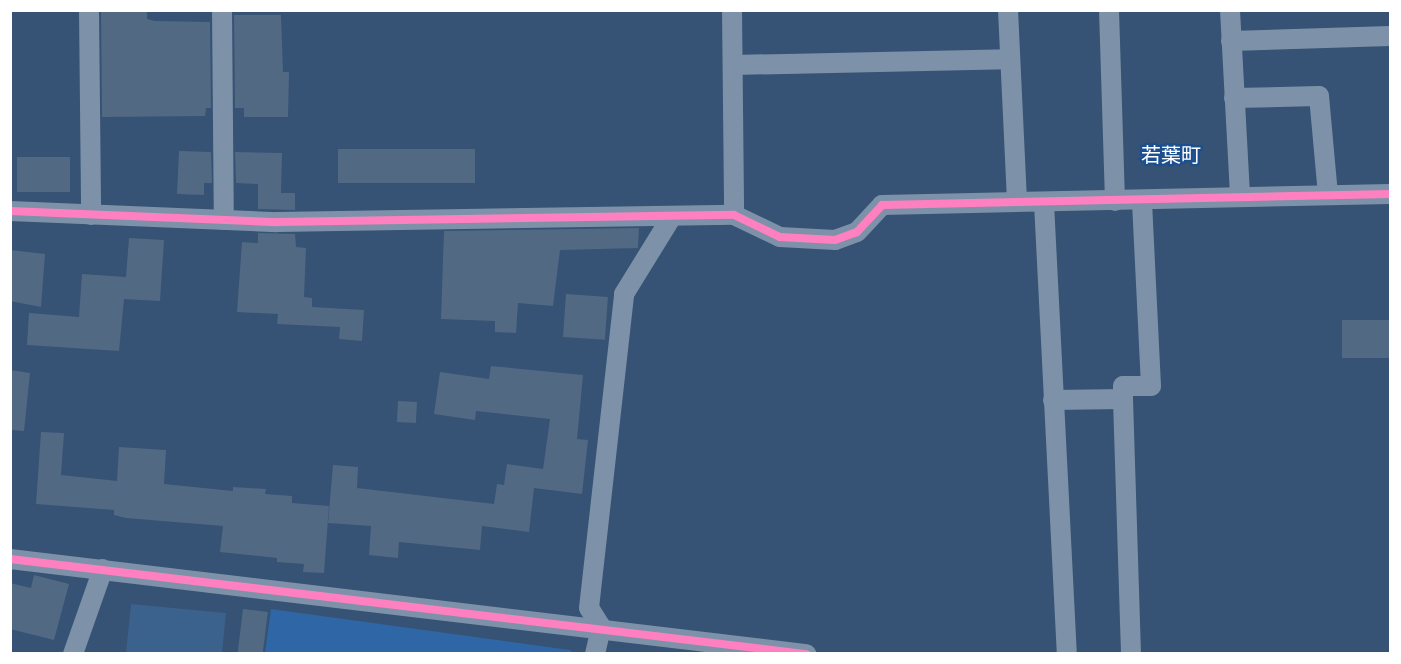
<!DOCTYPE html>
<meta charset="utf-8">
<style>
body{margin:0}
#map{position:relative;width:1401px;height:664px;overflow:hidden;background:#365274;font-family:"Fira Sans","Noto Sans JP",sans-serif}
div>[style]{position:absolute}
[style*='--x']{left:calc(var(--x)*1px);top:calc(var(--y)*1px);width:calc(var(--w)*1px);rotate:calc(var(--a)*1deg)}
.green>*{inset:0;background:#2f66a5}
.water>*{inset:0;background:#3b618d}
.building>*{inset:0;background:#526984;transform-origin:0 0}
.street>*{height:20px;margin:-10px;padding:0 10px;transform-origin:10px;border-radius:10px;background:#7d92a8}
.cycleway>*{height:8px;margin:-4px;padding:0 4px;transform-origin:4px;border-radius:4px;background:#ff80c0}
span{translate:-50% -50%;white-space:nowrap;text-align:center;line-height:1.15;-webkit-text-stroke:4.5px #1b4f8f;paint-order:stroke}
.neighbourhood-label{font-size:20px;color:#fff}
.frame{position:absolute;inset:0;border:12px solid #fff;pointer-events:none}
</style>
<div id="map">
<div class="green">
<i style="clip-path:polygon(271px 609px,570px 650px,573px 653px,265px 653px)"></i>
</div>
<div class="water">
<i style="clip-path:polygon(131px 604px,226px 613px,222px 653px,126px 653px)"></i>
</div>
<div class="building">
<i style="clip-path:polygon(101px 11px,147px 11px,147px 19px,155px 21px,210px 22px,211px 108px,206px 108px,205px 116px,102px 117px)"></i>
<i style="clip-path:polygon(234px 15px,281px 15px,283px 72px,289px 72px,288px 117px,244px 117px,244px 108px,235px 108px)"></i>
<i style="left:338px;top:149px;width:137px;height:34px"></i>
<i style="clip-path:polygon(179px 151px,211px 152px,212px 183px,204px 183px,204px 195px,177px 194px)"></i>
<i style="clip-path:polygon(235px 152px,282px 153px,281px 193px,295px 193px,295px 210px,258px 209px,258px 184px,236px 183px)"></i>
<i style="left:17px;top:157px;width:53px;height:35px"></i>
<i style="clip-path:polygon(639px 228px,638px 248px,560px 250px,553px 306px,518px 303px,516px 333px,495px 332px,495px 321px,441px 319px,444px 231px)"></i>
<i style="clip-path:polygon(258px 233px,295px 234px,296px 247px,306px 248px,304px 297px,312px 298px,312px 307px,364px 310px,362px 341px,339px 339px,340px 327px,277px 324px,278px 314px,237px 312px,242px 242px,258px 243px)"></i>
<i style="clip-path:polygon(129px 238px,164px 240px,160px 301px,124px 299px,119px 351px,27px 345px,29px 313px,79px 317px,82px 274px,126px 277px)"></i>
<i style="clip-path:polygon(10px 250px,45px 254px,41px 307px,10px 301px)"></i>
<i style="left:566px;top:294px;width:42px;height:43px;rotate:4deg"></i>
<i style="left:1342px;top:320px;width:48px;height:38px"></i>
<i style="clip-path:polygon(491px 366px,583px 375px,577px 439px,588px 440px,582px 494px,534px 488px,529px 532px,482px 526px,480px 550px,399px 542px,398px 558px,369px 555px,371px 526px,328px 523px,333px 465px,358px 467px,357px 488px,494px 504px,497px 484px,504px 485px,507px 464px,543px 469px,550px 419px,476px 411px,475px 420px,434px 414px,440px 372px,489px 379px)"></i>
<i style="clip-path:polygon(10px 370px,30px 373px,24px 431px,10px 430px)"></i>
<i style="left:398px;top:401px;width:19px;height:21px;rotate:3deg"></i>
<i style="clip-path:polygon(41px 432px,64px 433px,61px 475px,117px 481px,119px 447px,166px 450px,164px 484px,233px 491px,233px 487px,266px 489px,265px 494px,292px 496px,292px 503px,329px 506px,324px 573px,303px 572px,304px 564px,277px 562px,277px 558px,220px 552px,223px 526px,126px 518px,114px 515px,114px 510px,36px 504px)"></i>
<i style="clip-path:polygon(34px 575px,69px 584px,54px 640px,10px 629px,10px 583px,31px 588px)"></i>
<i style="left:243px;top:609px;width:25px;height:45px;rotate:7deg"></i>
</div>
<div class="street">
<i style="--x:89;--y:10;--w:205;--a:89.4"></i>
<i style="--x:222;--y:10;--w:210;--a:89.5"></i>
<i style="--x:732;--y:10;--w:205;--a:89.4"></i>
<i style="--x:1008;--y:10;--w:192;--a:87.3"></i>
<i style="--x:1109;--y:10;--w:191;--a:88.2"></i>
<i style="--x:1230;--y:10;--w:186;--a:86.9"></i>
<i style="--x:1231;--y:41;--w:159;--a:-1.8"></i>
<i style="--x:733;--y:65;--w:275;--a:-1.2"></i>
<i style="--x:1234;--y:98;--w:85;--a:-1.3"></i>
<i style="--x:1319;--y:96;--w:99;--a:84.8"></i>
<i style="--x:1044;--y:203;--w:452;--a:87.1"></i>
<i style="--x:10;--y:211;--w:267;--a:2.4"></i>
<i style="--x:277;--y:222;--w:457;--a:-0.9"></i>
<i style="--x:734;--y:215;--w:51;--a:25.6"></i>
<i style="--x:780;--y:237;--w:55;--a:3.1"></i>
<i style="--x:835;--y:240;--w:23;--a:-20"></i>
<i style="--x:857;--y:232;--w:37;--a:-47"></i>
<i style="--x:882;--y:205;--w:508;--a:-1.24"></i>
<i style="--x:1123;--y:399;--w:255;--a:88.2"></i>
<i style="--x:1053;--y:400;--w:70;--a:-0.8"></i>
<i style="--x:1123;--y:399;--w:13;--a:-90"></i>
<i style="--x:1123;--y:386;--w:28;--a:0"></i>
<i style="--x:1151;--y:386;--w:186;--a:-92.8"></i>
<i style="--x:10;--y:559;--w:802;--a:6.81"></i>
<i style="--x:73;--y:654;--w:90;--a:-70.6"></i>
<i style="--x:595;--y:654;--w:28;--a:-77"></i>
<i style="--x:601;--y:627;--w:22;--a:-122"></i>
<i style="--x:589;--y:608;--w:316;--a:-83.6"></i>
<i style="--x:624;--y:294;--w:89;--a:-58.3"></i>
</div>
<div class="cycleway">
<i style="--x:10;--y:211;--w:267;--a:2.4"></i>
<i style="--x:277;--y:222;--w:457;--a:-0.9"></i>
<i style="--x:734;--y:215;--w:51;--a:25.6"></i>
<i style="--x:780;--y:237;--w:55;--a:3.1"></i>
<i style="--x:835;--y:240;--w:23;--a:-20"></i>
<i style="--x:857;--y:232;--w:37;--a:-47"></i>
<i style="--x:882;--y:205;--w:508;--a:-1.24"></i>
<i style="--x:10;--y:559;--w:802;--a:6.81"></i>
</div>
<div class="neighbourhood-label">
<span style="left:1171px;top:155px">若葉町</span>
</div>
<div class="frame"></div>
</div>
